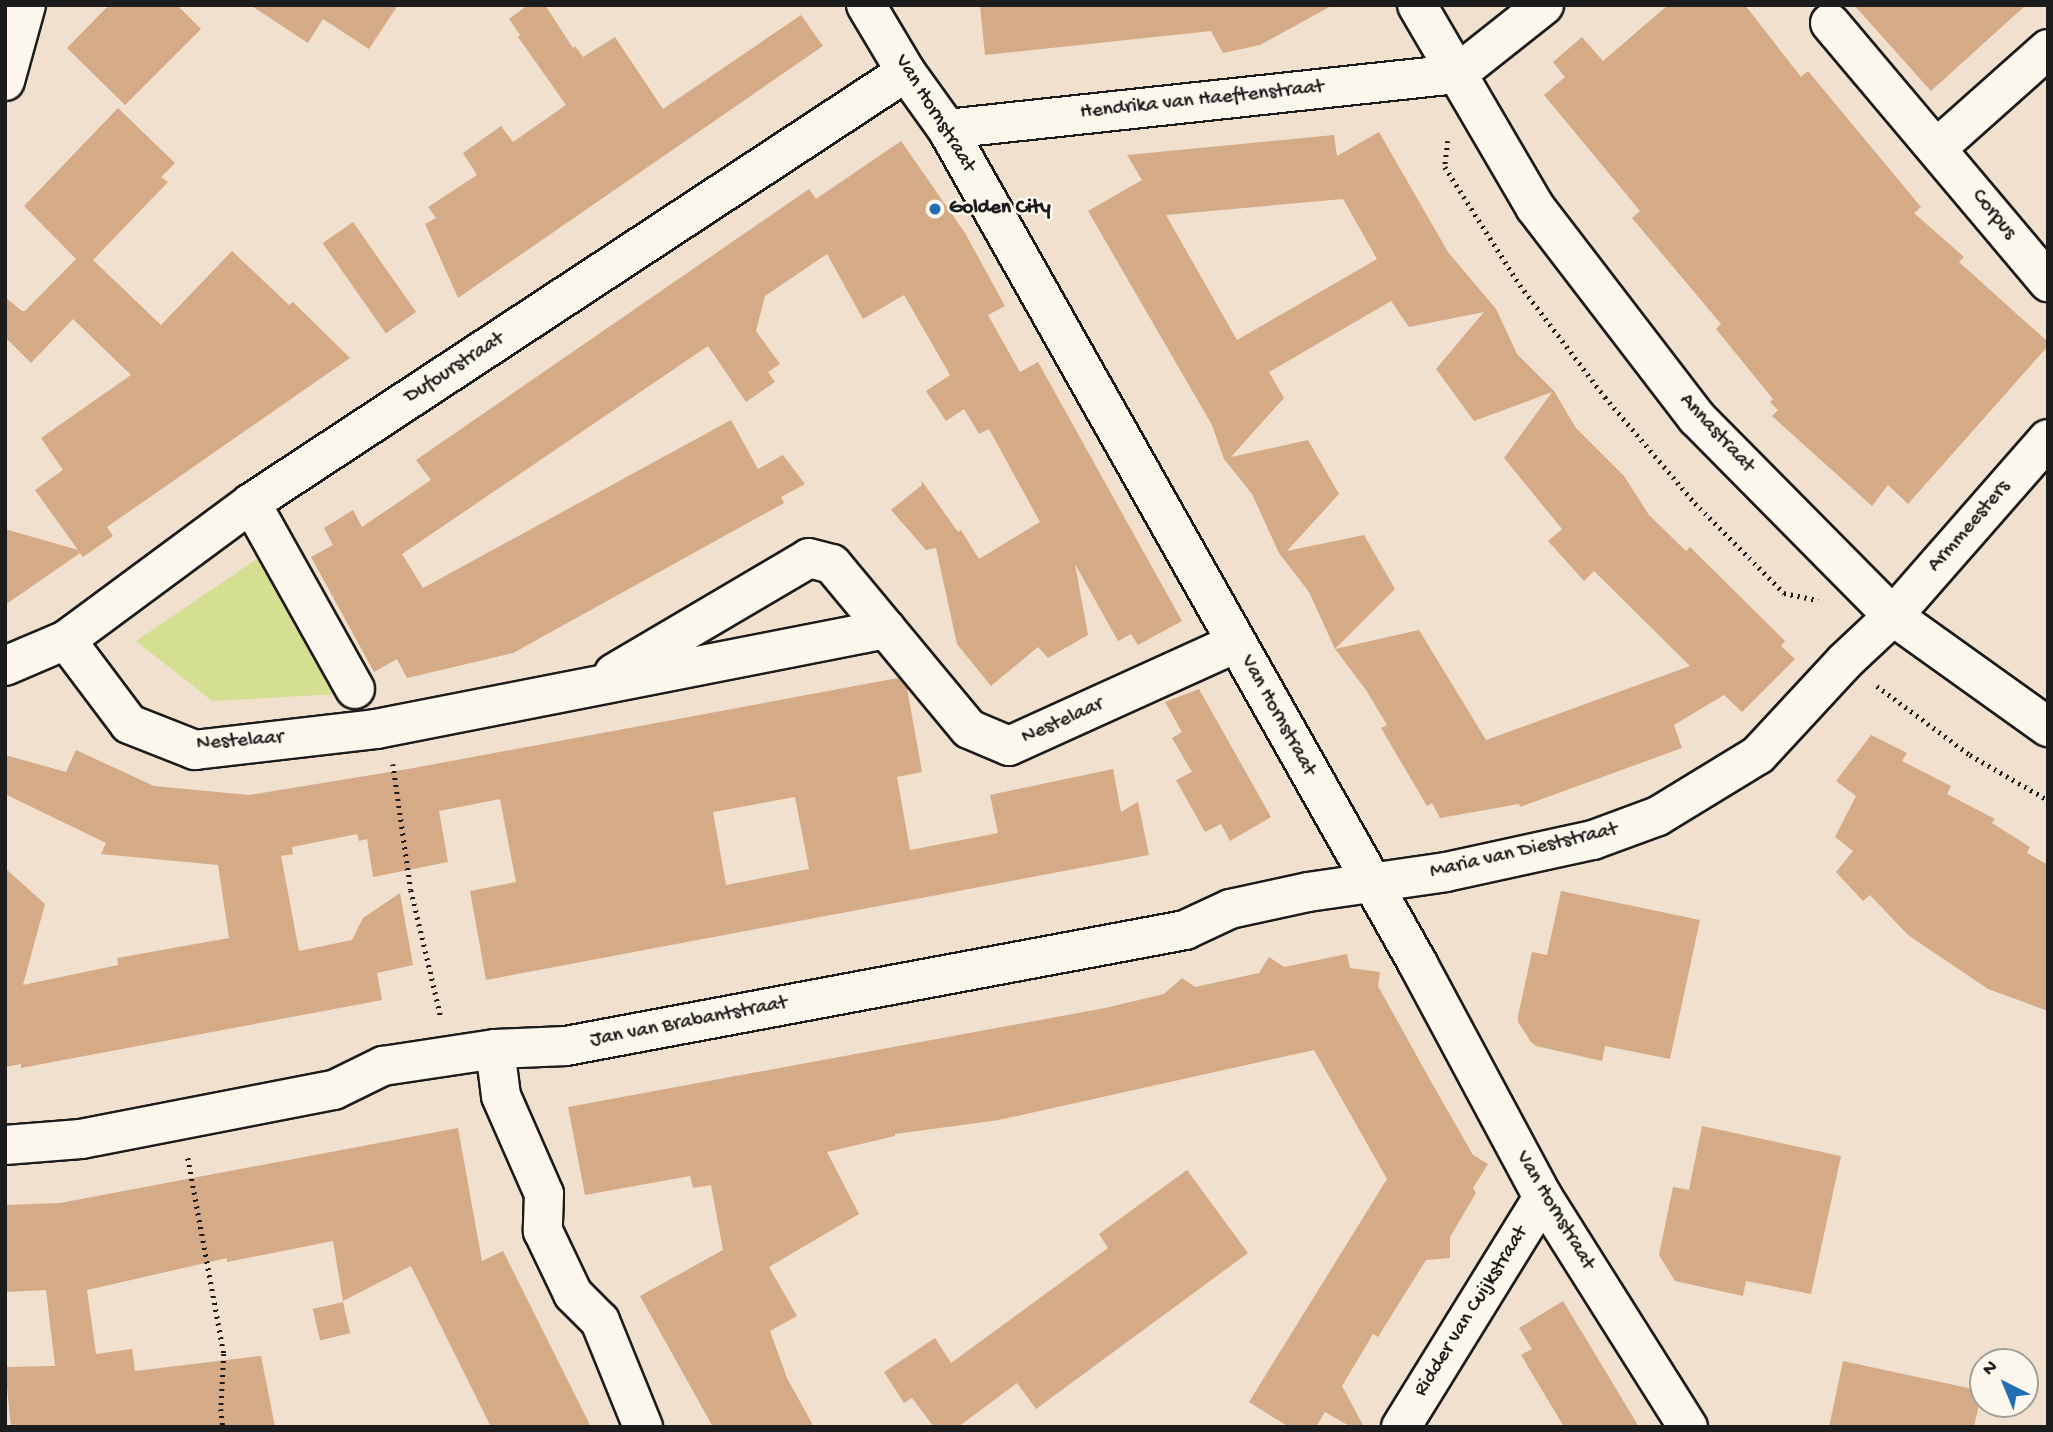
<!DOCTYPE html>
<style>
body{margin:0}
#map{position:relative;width:2053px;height:1432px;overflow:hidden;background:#f0e0cd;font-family:"Gochi Hand",sans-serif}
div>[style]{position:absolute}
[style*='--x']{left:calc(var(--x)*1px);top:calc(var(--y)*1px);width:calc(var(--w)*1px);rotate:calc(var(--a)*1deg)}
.green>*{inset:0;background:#d4df92}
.building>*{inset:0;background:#d5aa86;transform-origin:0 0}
.path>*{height:4.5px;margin-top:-2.25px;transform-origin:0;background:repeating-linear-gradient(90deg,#1c1c1c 0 2px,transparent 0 7px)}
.roads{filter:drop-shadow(2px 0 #1c1c1c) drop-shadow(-2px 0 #1c1c1c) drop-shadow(0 2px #1c1c1c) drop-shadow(0 -2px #1c1c1c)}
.minor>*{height:38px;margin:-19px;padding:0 19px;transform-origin:19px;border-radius:19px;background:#fbf7ec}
.tertiary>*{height:38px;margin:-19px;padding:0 19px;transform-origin:19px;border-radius:19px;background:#fbf7ec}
.dots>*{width:19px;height:19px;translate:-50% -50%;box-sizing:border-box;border:4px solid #fbf7ec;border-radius:50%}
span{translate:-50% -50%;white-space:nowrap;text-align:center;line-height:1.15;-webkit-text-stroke:5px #fbf7ec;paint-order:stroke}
.street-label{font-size:21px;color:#1c1c1c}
.poi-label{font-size:21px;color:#1c1c1c;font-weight:700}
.left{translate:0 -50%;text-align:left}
.frame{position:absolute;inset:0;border:7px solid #1c1c1c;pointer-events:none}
.north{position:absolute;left:1969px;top:1348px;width:70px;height:70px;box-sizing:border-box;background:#fbf7ec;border:2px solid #a29f99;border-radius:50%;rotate:317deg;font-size:19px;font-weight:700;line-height:28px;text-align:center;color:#1c1c1c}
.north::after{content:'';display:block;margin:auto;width:24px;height:32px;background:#1f6fb2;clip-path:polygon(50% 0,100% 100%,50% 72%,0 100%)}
</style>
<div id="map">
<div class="green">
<i style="clip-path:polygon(273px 548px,339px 694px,212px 701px,136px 641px)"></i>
</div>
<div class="building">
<i style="clip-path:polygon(109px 5px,177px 5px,201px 29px,125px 105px,67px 48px)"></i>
<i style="clip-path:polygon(250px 5px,398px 5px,369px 49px,323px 19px,308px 43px)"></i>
<i style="clip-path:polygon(528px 5px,545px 5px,573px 48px,575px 46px,583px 57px,615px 37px,663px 109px,801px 15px,823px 46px,458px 298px,425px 224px,436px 218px,428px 207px,477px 175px,463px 153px,501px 126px,513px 142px,566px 105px,518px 37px,520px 35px,509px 19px)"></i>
<i style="clip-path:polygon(980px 5px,1333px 5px,1260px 45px,1223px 53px,1211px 31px,985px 55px)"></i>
<i style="clip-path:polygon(1668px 5px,1745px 5px,1801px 77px,1808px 71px,1921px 207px,1914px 213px,1964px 257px,1959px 262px,2048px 342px,2048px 346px,1908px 504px,1888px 485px,1872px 506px,1772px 416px,1778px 410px,1770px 402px,1773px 399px,1716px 329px,1721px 324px,1632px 218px,1640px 211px,1544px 95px,1565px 77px,1553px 62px,1582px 37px,1603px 61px)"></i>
<i style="clip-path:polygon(1854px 5px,2026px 5px,1931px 91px)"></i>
<i style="clip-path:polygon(118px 108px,175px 163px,161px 177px,168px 182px,93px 260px,161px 325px,232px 251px,289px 305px,293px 302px,350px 358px,107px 527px,113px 536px,83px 557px,80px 553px,5px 605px,5px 529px,78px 550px,35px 490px,63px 470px,41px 438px,131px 375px,73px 319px,31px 363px,5px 337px,5px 297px,22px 311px,25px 311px,76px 259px,24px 206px)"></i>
<i style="clip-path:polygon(evenodd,1379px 132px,1448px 252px,1496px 309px,1517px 354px,1554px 391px,1576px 428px,1624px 476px,1649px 515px,1686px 551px,1690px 547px,1785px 641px,1781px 646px,1795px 659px,1742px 712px,1724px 695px,1674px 725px,1682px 748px,1520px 807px,1519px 804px,1440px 818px,1432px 803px,1427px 806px,1381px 728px,1387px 725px,1366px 690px,1335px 649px,1309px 592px,1279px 553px,1252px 494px,1224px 459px,1212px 425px,1088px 211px,1142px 180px,1127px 155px,1334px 135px,1337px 156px,1379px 132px,1343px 199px,1377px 259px,1237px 340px,1166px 215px,1343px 199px,1379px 132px,1391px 301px,1409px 327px,1484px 312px,1436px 369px,1474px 421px,1552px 392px,1504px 458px,1562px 529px,1548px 541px,1584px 581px,1594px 571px,1690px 666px,1486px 740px,1419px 630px,1335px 649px,1395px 589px,1364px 535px,1287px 551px,1339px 494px,1308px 440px,1231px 457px,1284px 398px,1269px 372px,1391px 301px)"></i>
<i style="clip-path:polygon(901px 141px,965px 233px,1005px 306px,988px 315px,1020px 372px,1038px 362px,1182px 621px,1138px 645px,1131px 634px,1118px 641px,1075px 564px,1088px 635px,1048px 658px,1038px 647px,991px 686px,957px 644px,936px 548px,926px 550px,891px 510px,922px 485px,921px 480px,958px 532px,961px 530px,979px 559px,1040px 522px,989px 429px,979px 434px,964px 409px,946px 421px,926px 391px,950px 375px,904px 295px,863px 319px,827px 254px,765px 296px,756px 331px,780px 364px,768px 372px,775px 382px,746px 402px,708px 346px,402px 554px,423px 588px,731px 420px,758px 469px,783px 455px,805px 484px,781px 497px,784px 503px,513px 653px,407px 678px,397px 659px,374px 672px,311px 557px,333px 545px,324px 528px,353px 510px,362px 527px,431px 480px,416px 460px,809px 189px,816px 199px)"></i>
<i style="left:353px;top:222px;width:110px;height:37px;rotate:55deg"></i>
<i style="clip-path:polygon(evenodd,898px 678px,907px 688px,922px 772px,897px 777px,910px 850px,998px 833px,990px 795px,1113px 769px,1121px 812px,1138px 802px,1149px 855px,486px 980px,470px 891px,516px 882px,500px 799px,439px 811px,448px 862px,373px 877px,367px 839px,359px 841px,357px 834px,292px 847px,293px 854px,281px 856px,299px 951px,352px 940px,363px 918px,400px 893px,413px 965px,377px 973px,382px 1000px,21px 1068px,21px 1064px,5px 1067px,5px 868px,45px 904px,23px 985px,118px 965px,117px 958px,229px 938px,218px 865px,101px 854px,106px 843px,5px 794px,5px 755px,66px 772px,76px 750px,154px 786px,249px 795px,408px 769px,898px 678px,795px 797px,809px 869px,726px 885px,713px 812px,795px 797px)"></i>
<i style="clip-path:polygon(1199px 689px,1271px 817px,1230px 841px,1221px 824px,1205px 832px,1176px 780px,1192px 772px,1172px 738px,1182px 732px,1165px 702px)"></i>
<i style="clip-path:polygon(1871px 735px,1907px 753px,1902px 761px,1951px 786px,1947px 794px,1995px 819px,1992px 823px,2030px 847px,2027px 853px,2048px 865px,2048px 1011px,1988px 989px,1908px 935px,1870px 895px,1863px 901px,1836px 872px,1853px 851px,1835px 837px,1856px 796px,1836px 781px)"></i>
<i style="clip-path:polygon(1561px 891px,1700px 920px,1670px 1059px,1605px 1046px,1602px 1061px,1536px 1046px,1531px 1042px,1518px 1022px,1518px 1016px,1532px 952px,1547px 955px)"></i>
<i style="clip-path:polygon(1347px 954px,1350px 968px,1380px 972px,1378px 986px,1429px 1078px,1473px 1155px,1488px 1164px,1473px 1188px,1476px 1193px,1450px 1237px,1450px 1258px,1426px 1260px,1378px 1337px,1373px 1334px,1342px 1386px,1364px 1427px,1351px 1427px,1325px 1412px,1316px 1427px,1289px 1427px,1249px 1402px,1387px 1179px,1314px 1050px,999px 1120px,895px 1134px,895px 1136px,827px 1152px,859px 1214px,769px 1267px,797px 1316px,770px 1331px,787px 1378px,814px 1427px,713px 1427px,640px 1296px,723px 1250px,711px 1185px,693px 1188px,690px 1176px,585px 1195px,568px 1107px,1105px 1008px,1164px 994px,1182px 978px,1195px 987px,1259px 973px,1269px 957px,1284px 967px)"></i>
<i style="clip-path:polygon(1702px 1126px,1841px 1156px,1811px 1294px,1746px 1281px,1743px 1296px,1675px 1281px,1659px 1255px,1673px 1187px,1689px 1190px)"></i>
<i style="clip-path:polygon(458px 1128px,482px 1261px,503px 1251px,591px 1427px,491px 1427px,411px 1266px,343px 1301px,333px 1241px,227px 1262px,227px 1258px,87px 1290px,96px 1354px,132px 1349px,135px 1371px,261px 1356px,275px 1427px,11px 1427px,5px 1367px,55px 1366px,46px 1290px,5px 1292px,5px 1205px,60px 1203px)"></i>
<i style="clip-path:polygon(1187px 1170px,1248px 1253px,1036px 1409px,1017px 1383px,958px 1427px,934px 1427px,912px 1398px,904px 1403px,884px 1372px,935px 1338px,951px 1363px,1108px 1248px,1099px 1234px)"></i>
<i style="clip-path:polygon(1563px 1301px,1586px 1339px,1639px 1427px,1564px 1427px,1521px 1355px,1532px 1349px,1519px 1328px)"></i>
<i style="left:343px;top:1302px;width:32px;height:31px;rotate:77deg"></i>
<i style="clip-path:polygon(1843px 1361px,1982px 1391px,1974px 1427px,1829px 1427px)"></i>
</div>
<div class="path">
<i style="--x:1448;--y:141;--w:26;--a:97"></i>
<i style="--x:1445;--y:167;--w:140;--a:57.6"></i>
<i style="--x:1520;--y:285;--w:141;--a:52.8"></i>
<i style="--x:1605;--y:397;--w:139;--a:49.7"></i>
<i style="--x:1695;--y:503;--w:127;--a:45.3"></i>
<i style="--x:1784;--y:593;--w:35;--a:12"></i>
<i style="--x:1877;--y:686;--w:116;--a:36.6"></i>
<i style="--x:1970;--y:755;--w:90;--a:30"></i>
<i style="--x:393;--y:764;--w:127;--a:81.9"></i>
<i style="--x:411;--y:890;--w:130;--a:76.7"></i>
<i style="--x:188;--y:1158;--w:199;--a:79.6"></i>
<i style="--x:224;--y:1354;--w:55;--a:93.1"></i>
<i style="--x:221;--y:1409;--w:18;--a:84"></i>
</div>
<div class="roads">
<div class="minor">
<i style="--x:1830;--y:23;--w:339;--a:49.9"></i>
<i style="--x:5;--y:81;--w:79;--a:-74.6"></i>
<i style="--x:947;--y:129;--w:513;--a:-6.16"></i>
<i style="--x:1457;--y:74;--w:111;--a:-38.4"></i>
<i style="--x:1937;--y:148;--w:149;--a:-41.7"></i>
<i style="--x:251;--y:503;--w:213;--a:60.8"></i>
<i style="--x:66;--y:640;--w:105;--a:53.1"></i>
<i style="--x:129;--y:724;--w:71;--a:21.5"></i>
<i style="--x:195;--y:750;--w:182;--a:-6.6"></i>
<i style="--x:376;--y:729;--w:520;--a:-11.09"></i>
<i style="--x:5;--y:666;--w:66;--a:-23.1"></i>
<i style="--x:66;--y:640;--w:230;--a:-36.5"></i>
<i style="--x:251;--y:503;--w:784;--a:-33.35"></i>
<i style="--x:614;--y:673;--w:226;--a:-30.5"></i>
<i style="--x:809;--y:558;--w:24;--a:15"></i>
<i style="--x:832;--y:564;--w:214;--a:50.3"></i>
<i style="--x:969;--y:729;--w:43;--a:23"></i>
<i style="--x:1009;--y:746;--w:249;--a:-24.4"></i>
<i style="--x:495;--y:1049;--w:47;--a:82.7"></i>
<i style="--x:501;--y:1096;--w:107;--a:66.3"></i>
<i style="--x:544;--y:1194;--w:37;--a:92"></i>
<i style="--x:543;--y:1231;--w:70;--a:64.5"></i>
<i style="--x:573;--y:1294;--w:38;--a:45"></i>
<i style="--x:600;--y:1321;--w:114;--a:67.9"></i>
<i style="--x:5;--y:1145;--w:76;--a:-4.5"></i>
<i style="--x:81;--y:1139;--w:258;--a:-11"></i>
<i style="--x:334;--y:1090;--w:55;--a:-26.1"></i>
<i style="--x:383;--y:1066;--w:113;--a:-8.6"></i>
<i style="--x:495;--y:1049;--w:71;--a:-2.4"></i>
<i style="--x:566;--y:1046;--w:630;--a:-10.61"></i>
<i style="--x:1185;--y:930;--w:50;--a:-25"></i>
<i style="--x:1230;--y:909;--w:80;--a:-12.3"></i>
<i style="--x:1308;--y:892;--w:139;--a:-8.2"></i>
<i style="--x:1446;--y:872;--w:150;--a:-12.3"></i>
<i style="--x:1593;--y:840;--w:69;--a:-20.3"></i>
<i style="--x:1658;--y:816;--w:117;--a:-31.4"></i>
<i style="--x:1758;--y:755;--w:127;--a:-47.2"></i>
<i style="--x:1844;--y:662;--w:67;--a:-43.2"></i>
<i style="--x:1893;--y:616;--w:235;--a:-48.8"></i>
<i style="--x:1401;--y:1427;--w:270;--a:-58.3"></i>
</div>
<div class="tertiary">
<i style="--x:866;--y:5;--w:78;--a:59.2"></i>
<i style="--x:906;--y:72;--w:70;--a:54.3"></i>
<i style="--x:947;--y:129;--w:959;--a:60.57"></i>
<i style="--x:1418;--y:964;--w:264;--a:61.8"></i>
<i style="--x:1543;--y:1197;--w:272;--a:57.8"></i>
<i style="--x:1417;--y:5;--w:234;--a:59.7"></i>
<i style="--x:1535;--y:207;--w:266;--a:52.5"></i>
<i style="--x:1697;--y:418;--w:279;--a:45.3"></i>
<i style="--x:1893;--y:616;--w:191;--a:35.6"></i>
</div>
</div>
<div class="dots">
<i style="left:935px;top:209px;background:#1f6fb2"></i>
</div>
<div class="street-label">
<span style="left:1202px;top:101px;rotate:-6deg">Hendrika van Haeftenstraat</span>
<span style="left:934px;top:114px;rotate:58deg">Van Hornstraat</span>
<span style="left:1993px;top:215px;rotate:51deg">Corpus</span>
<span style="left:455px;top:369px;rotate:-33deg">Dufourstraat</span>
<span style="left:1716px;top:434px;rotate:47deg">Annastraat</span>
<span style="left:1970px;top:527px;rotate:-49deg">Armmeesters</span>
<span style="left:1277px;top:716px;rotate:61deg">Van Hornstraat</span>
<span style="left:1063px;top:722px;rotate:-24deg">Nestelaar</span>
<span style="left:240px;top:742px;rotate:-4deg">Nestelaar</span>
<span style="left:1524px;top:852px;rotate:-13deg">Maria van Dieststraat</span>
<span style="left:689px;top:1023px;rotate:-11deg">Jan van Brabantstraat</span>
<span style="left:1554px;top:1211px;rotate:59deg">Van Hornstraat</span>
<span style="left:1472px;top:1312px;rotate:-58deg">Ridder van Cuijkstraat</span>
</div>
<div class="poi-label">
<span class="left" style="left:949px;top:209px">Golden City</span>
</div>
<div class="frame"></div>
<div class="north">N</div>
</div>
